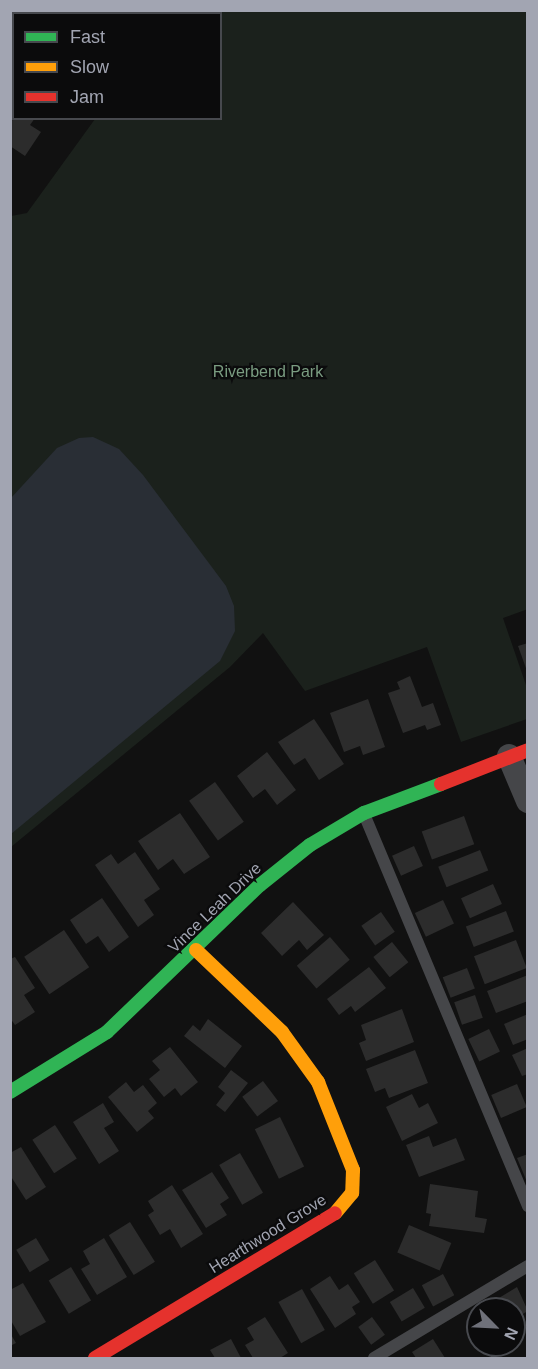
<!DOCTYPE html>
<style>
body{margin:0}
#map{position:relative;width:538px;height:1369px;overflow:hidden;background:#111;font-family:Arial,sans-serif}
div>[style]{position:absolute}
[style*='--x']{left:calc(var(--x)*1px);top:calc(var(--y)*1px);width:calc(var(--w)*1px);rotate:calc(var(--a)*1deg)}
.built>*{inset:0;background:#1e1e1f}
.green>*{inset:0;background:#1b211c}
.water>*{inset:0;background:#292e35}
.building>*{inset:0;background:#2c2c2c;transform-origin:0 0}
.lane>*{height:12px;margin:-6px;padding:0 6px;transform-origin:6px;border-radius:6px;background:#454649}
.street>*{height:24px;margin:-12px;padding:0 12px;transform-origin:12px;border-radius:12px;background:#454649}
.fast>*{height:14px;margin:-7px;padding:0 7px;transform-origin:7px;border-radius:7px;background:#30b455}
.slow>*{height:14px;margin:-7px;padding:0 7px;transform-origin:7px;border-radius:7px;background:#ff9f0a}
.jam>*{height:14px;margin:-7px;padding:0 7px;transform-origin:7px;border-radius:7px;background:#e5322d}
span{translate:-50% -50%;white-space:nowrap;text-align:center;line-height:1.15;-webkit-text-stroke:4.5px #0b0b0c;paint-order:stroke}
.park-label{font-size:16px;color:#7a9c81}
.street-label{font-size:16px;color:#a2a5b2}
.frame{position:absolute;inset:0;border:12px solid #a2a5b2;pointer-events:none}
.legend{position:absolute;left:12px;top:12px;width:210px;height:108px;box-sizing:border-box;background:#0b0b0c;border:2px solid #47494e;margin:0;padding:8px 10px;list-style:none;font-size:18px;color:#a2a5b2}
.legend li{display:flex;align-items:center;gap:12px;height:30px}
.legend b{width:30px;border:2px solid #47494e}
.north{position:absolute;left:466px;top:1297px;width:60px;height:60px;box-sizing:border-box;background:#0b0b0c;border:2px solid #47494e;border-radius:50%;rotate:114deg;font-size:16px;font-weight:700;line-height:24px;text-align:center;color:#a2a5b2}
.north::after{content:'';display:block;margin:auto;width:21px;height:27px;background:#6f717a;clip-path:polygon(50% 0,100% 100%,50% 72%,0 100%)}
</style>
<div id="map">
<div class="built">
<i style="clip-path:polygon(119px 11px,174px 11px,172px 14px)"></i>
</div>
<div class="green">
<i style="clip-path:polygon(174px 11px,527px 11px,528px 609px,503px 618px,527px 688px,527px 719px,461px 742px,427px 647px,305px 691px,263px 633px,230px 667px,11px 847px,11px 216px,27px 213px,95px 119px,220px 118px,220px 14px,172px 13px)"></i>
</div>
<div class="water">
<i style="clip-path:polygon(93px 437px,119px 449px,143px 475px,226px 586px,234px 606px,235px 631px,220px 661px,11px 834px,11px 498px,57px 448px,79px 438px)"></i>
</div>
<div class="building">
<i style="clip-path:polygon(10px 10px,33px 10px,35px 14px,14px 14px,10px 33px)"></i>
<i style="clip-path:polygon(14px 97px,14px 118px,35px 118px,30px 125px,41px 132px,25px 156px,10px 146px)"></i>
<i style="clip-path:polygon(528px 643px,528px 671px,527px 671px,518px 646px)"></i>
<i style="clip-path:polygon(410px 676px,422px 707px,433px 703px,441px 725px,427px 730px,425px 725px,403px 733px,388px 693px,400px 689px,397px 682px)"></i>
<i style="clip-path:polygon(368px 699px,385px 747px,363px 755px,360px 746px,344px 752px,330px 713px)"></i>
<i style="clip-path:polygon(314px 719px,344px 764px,319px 780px,305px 758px,294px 765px,278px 742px)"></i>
<i style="clip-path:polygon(267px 752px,296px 790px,277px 805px,265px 789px,253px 798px,237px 776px)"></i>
<i style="left:215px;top:782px;width:49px;height:32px;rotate:54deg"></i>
<i style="clip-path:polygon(180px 813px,210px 857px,184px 874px,173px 859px,158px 870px,138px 841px)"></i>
<i style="left:464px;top:816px;width:30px;height:45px;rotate:70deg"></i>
<i style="left:414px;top:846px;width:22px;height:24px;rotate:66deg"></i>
<i style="left:480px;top:850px;width:22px;height:45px;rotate:68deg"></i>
<i style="clip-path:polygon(135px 852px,160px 889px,144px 900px,154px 915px,138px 927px,95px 865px,111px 854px,118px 864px)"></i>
<i style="left:493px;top:884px;width:22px;height:35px;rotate:66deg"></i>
<i style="clip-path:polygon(102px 898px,129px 937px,109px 952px,98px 936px,86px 944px,70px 920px)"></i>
<i style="left:443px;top:900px;width:26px;height:31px;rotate:65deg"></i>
<i style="clip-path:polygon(293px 902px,324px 935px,307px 950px,299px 940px,282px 956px,261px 933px)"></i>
<i style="left:506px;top:911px;width:22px;height:43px;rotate:69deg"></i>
<i style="left:381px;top:912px;width:24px;height:24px;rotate:55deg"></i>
<i style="left:64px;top:930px;width:45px;height:48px;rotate:56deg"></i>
<i style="left:330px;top:937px;width:30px;height:44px;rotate:49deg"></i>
<i style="left:516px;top:940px;width:30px;height:45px;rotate:69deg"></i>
<i style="left:392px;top:942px;width:26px;height:24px;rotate:51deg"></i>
<i style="clip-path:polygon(15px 957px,35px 988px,24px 995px,35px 1012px,15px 1025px,10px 1018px,10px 959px)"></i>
<i style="clip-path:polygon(369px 967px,386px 988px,355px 1012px,351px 1006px,339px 1015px,327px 999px)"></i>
<i style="left:467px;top:968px;width:22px;height:26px;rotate:69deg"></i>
<i style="clip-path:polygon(528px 975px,528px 1001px,496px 1013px,487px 991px)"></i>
<i style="left:475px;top:995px;width:24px;height:22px;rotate:71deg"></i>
<i style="clip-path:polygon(402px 1009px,414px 1042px,366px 1061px,359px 1043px,366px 1040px,361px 1025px)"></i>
<i style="clip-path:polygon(528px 1014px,528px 1039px,513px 1045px,504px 1024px)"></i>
<i style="clip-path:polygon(208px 1019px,242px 1046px,225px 1068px,184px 1036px,193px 1025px,200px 1031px)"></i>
<i style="left:489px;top:1029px;width:25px;height:23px;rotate:64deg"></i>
<i style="clip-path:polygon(170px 1047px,198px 1082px,181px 1096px,175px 1088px,164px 1097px,149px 1079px,160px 1070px,152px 1061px)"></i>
<i style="clip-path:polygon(528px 1048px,528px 1074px,522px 1076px,512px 1055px)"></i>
<i style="clip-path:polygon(415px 1050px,428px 1083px,389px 1098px,385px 1088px,375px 1092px,366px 1069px)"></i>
<i style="clip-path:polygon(231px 1070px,248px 1083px,225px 1112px,216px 1105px,225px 1093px,218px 1087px)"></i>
<i style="left:263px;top:1081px;width:25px;height:26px;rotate:53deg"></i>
<i style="clip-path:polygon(126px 1082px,134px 1092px,143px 1085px,157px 1103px,148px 1111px,154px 1118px,137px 1132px,108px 1097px)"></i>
<i style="left:517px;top:1084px;width:25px;height:28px;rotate:67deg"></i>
<i style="clip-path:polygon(412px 1094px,419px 1108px,428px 1103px,438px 1123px,402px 1141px,386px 1107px)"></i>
<i style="clip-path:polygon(103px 1103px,114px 1122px,104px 1128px,119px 1151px,99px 1164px,73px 1122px)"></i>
<i style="left:280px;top:1117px;width:55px;height:28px;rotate:64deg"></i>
<i style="left:55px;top:1125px;width:40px;height:27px;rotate:57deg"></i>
<i style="clip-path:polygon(429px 1136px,433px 1147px,456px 1138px,465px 1160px,419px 1177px,406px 1145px)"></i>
<i style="clip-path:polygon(21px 1147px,46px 1187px,26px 1200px,10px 1175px,10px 1153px)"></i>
<i style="left:240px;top:1153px;width:46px;height:24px;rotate:60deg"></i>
<i style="clip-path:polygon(528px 1154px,528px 1182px,527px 1182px,517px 1158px)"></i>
<i style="clip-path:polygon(212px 1172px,229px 1198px,220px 1204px,227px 1215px,206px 1228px,182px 1190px)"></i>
<i style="clip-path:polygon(430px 1184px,478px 1191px,475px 1217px,487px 1219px,484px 1233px,429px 1226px,431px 1214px,426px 1213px)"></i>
<i style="clip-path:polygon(172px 1185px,203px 1234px,181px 1248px,170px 1229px,160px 1235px,148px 1215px,154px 1211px,148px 1201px)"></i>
<i style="left:130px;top:1222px;width:47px;height:25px;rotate:58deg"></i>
<i style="left:409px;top:1225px;width:46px;height:30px;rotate:23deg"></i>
<i style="left:36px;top:1238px;width:26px;height:23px;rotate:59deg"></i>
<i style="clip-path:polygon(104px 1238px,127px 1277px,97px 1295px,81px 1269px,90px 1264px,83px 1251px)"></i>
<i style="left:375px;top:1260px;width:36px;height:25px;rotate:58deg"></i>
<i style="left:71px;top:1267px;width:39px;height:26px;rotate:59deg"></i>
<i style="left:443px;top:1274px;width:24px;height:24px;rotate:62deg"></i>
<i style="clip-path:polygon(330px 1276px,339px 1290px,348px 1284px,360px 1302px,352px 1307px,356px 1314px,335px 1328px,310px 1289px)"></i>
<i style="clip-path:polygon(23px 1283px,46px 1322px,20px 1336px,10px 1319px,10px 1290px)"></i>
<i style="clip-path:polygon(517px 1287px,528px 1311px,514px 1319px,514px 1309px,499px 1309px,494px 1301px)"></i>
<i style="left:413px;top:1288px;width:23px;height:27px;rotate:59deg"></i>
<i style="left:302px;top:1289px;width:47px;height:27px;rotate:61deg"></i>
<i style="clip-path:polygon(265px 1317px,288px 1353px,280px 1358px,253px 1358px,245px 1345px,254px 1340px,247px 1328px)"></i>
<i style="left:372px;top:1317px;width:22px;height:17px;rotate:54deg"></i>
<i style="clip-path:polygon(10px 1333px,16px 1343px,10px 1346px)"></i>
<i style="clip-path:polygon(231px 1339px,241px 1358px,215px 1358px,210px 1350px)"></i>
<i style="clip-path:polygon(433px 1339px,445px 1358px,416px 1358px,412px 1352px)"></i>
</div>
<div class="lane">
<i style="--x:364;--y:814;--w:425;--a:67.3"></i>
<i style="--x:374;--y:1358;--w:179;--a:-30.9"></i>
</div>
<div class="street">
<i style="--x:509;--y:756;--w:49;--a:67.1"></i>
</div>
<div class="fast">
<i style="--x:10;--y:1092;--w:114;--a:-31.7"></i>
<i style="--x:107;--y:1032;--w:212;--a:-43.9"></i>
<i style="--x:260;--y:885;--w:64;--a:-38.7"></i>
<i style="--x:310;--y:845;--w:63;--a:-30.7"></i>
<i style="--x:364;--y:813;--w:82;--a:-20.6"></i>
</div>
<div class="slow">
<i style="--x:196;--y:950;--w:119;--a:43.6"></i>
<i style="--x:282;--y:1032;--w:62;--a:54.2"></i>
<i style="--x:318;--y:1082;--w:95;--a:68.3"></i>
<i style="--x:353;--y:1170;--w:23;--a:92"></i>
<i style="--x:352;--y:1193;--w:26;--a:130"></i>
</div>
<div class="jam">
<i style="--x:441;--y:784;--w:93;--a:-21.3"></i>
<i style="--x:95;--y:1358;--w:280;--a:-31.1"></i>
</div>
<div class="park-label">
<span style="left:268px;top:372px">Riverbend Park</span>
</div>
<div class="street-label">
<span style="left:215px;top:908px;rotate:-44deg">Vince Leah Drive</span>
<span style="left:268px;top:1234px;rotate:-32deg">Hearthwood Grove</span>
</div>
<div class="frame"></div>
<ul class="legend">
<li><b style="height:8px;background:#30b455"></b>Fast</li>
<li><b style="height:8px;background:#ff9f0a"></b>Slow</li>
<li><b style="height:8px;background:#e5322d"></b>Jam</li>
</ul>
<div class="north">N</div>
</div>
